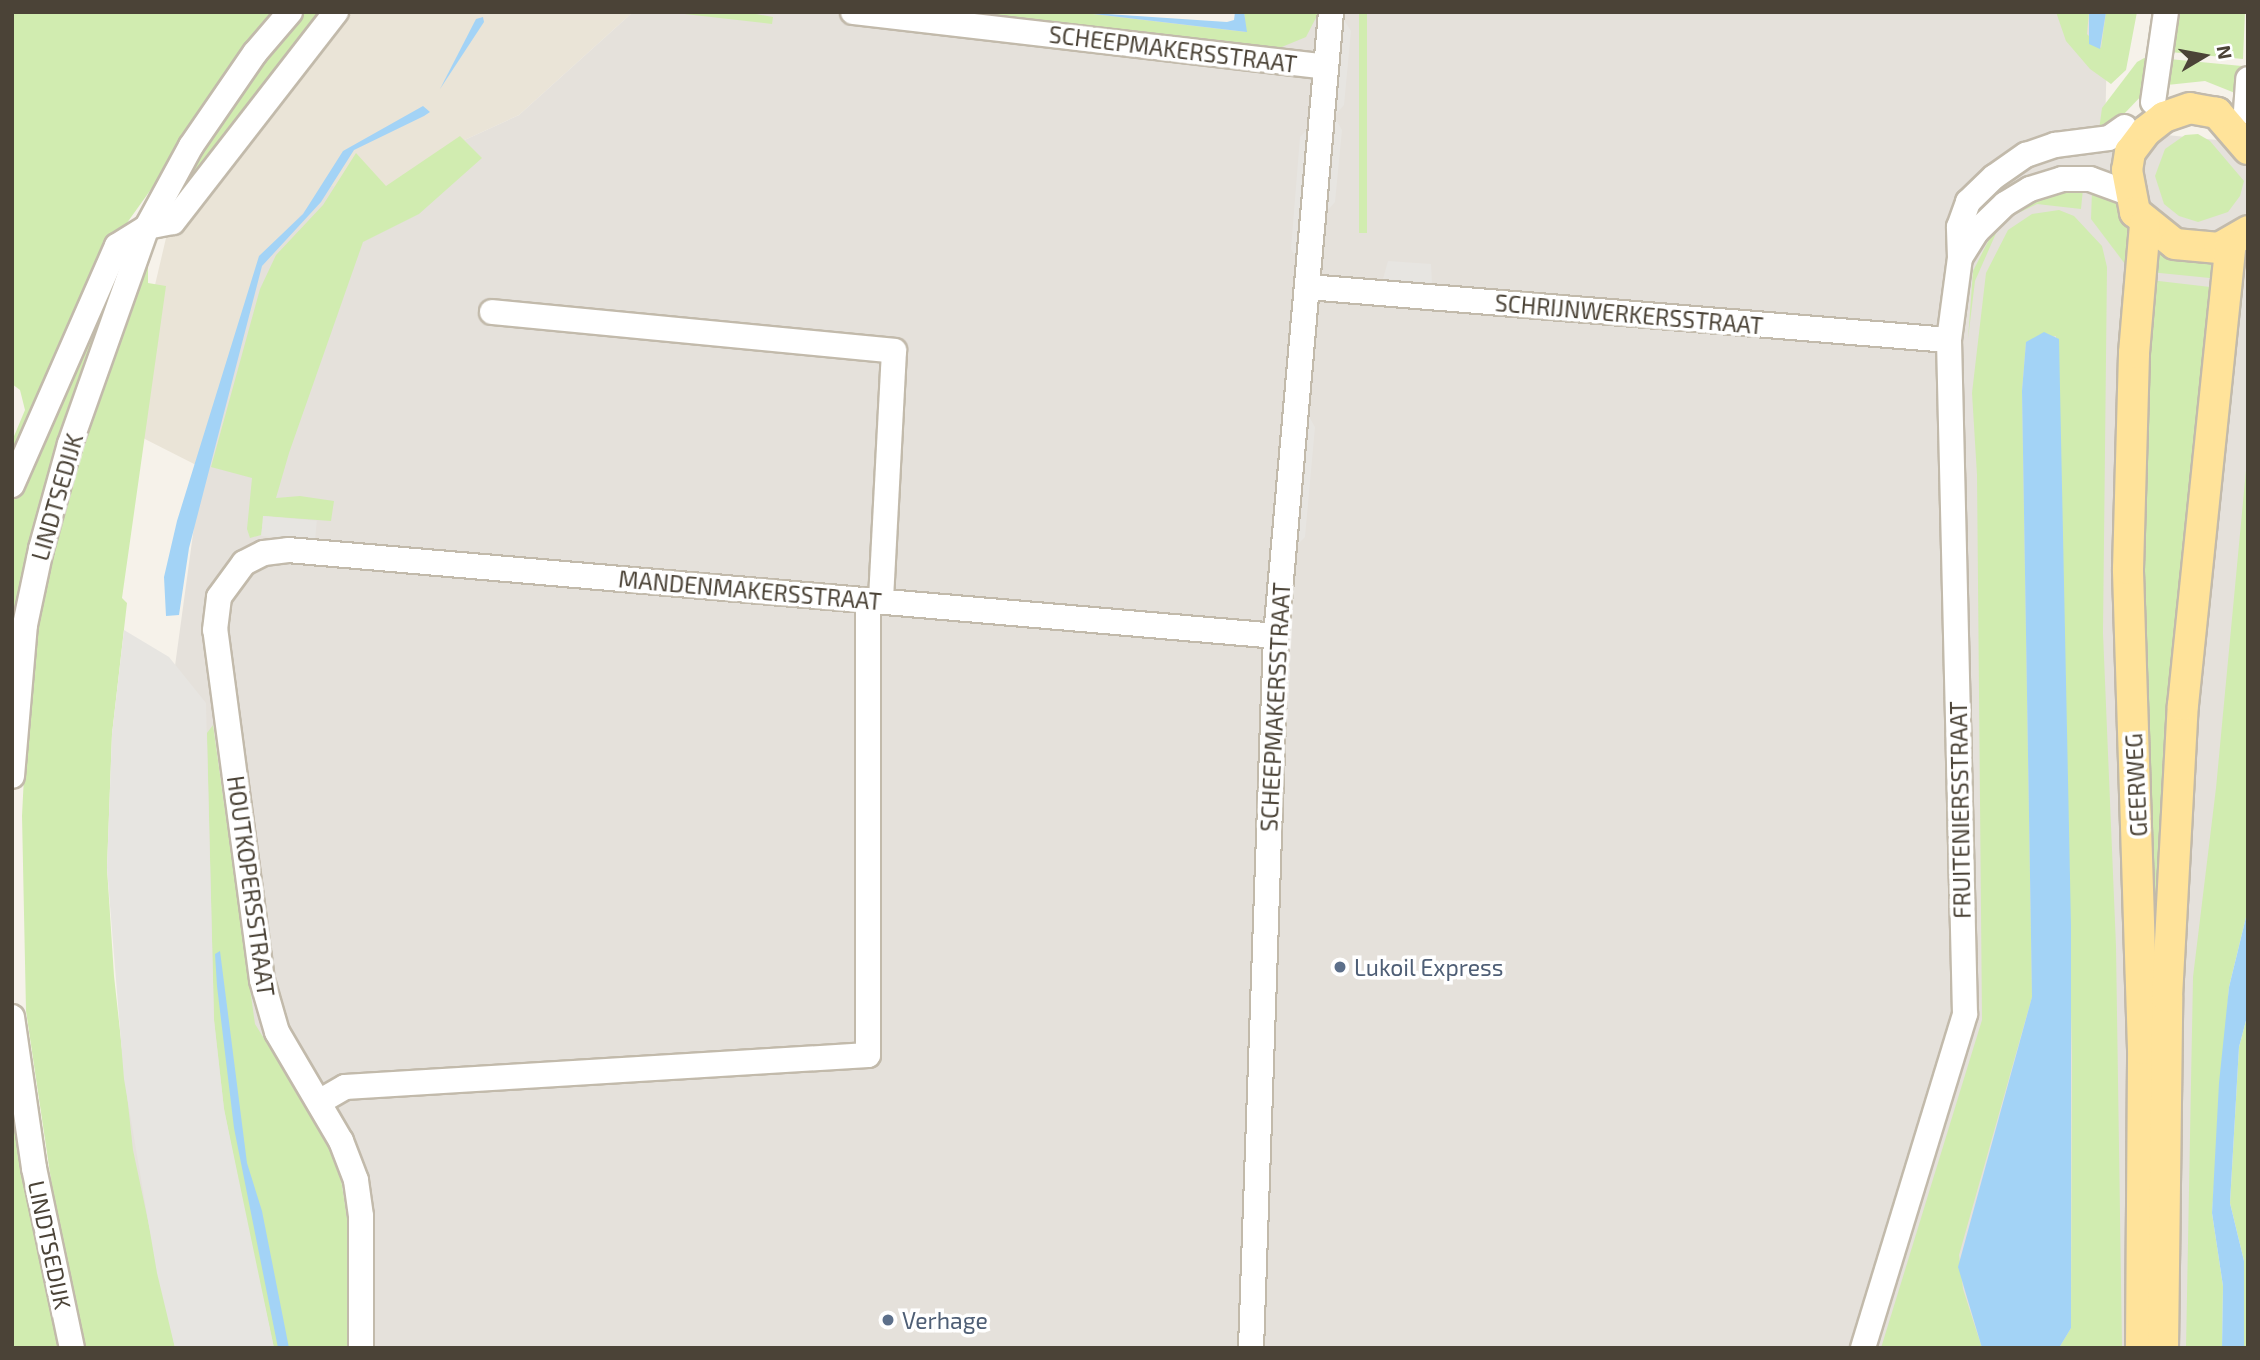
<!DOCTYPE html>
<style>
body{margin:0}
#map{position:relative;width:2260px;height:1360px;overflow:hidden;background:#f6f2ea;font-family:"Exo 2",sans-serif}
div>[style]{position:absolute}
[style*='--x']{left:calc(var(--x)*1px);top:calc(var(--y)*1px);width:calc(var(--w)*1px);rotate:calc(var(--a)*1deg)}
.residential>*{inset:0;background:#eae4d7}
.industrial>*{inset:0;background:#e5e1db}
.green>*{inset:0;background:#d1ecb0;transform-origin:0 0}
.parking>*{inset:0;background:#e7e5e1;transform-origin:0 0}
.water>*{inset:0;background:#a3d3f6}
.roads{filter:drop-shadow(2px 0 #c2baab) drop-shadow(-2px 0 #c2baab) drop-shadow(0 2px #c2baab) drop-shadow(0 -2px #c2baab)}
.minor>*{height:24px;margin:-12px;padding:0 12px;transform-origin:12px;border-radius:12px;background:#fff}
.major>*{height:30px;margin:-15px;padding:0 15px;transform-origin:15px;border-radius:15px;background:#ffe39a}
.dots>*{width:19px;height:19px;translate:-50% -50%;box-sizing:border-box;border:4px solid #fff;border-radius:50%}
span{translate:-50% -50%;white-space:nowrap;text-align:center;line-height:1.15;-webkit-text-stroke:7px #fff;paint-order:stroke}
.street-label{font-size:23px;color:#4b4337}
.service-label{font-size:23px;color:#4e5e75}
.left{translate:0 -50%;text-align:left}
.frame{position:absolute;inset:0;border:14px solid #4b4337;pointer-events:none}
.north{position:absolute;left:2169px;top:21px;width:70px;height:70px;-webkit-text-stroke:5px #fff;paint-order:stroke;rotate:80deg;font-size:19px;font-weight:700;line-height:28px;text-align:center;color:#4b4337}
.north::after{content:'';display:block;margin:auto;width:24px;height:32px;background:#4b4337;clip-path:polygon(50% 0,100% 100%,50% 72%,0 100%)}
</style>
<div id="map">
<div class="residential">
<i style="clip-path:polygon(323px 12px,633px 12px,519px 115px,458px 143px,202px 468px,137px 435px,155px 285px,166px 238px,217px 149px)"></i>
</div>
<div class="industrial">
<i style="clip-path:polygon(633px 12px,1090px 12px,1234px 30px,1237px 12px,2108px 12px,2105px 129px,2248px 143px,2248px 546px,2204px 1348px,82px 1348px,202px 468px,256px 271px,274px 243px,328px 186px,390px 187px,458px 143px,519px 115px)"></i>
</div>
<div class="green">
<i style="clip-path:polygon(12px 12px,278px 12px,109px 248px,12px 469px,12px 441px,25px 410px,20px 390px,12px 384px)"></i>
<i style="clip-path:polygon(301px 12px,327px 12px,306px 39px,301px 36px,266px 80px,270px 84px,267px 89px,262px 86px,171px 210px,179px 186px,209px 133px)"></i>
<i style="clip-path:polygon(667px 12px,745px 12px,773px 17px,772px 24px)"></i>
<i style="clip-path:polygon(958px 12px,1075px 12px,1246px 32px,1244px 12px,1319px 12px,1306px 37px,1277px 49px)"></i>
<i style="left:1359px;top:12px;width:8px;height:221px"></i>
<i style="clip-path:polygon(2056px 12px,2089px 12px,2087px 34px,2101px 48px,2106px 12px,2137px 12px,2126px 70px,2111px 84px,2090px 69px,2066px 41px)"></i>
<i style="clip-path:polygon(2175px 12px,2245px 12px,2243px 59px,2170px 52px)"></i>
<i style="clip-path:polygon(2148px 56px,2145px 92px,2123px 115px,2099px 130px,2102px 108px,2137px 62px)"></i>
<i style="clip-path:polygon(2169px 59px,2242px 66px,2240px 95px,2205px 81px,2167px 85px)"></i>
<i style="clip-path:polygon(2198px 134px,2210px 141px,2244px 181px,2240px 196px,2228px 212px,2198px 222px,2179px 216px,2164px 204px,2155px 176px,2165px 149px,2185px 135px)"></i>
<i style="clip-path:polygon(460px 136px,482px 158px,419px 214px,363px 242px,289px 453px,276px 498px,300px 496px,334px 501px,331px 521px,264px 516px,261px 535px,250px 538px,247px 529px,252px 478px,211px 467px,260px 289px,276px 255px,323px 205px,356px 153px,386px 186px)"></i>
<i style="clip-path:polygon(2083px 189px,2081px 209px,2037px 204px,2012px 216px,1997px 231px,1975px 281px,1968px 339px,1973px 271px,1998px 222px,2014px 209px,2059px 190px)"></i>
<i style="clip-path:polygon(2092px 191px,2113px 200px,2131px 221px,2128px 268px,2091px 219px)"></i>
<i style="clip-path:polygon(2059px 210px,2074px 216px,2102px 246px,2107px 267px,2103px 633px,2116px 946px,2122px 1348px,2059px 1348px,2071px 1328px,2072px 1056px,2056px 336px,2026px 342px,2022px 391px,2032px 997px,1959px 1255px,1963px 1289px,1982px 1348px,1881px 1348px,1982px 1020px,1977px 475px,1972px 393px,1986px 273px,2008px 230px,2032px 214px)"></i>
<i style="clip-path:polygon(2153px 244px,2223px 255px,2220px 279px,2150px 272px)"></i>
<i style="clip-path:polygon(128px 249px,12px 657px,12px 497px)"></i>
<i style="clip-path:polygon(148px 253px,148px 283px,166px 286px,122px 598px,127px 603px,112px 734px,107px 868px,114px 976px,133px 1150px,175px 1348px,82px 1348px,62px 1254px,26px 1011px,22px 816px,29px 676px,41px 597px,63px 503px)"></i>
<i style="clip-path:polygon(2150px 280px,2219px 288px,2149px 1102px,2139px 565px)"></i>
<i style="clip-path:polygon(2248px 449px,2248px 909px,2229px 987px,2212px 1213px,2223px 1286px,2222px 1348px,2186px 1348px,2193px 977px,2216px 788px)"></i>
<i style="clip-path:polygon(213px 725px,255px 1024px,319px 1127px,340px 1173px,347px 1218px,348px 1348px,274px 1348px,247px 1224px,224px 1109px,214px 1020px,207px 733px)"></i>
<i style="clip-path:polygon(2248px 1013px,2248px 1348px,2244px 1348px,2244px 1261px,2230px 1203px,2239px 1047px)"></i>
<i style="clip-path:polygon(12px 1094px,63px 1348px,14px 1348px)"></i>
</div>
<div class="parking">
<i style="clip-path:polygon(1344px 20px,1351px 31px,1344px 105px,1336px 114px)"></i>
<i style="clip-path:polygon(1335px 118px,1342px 130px,1335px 202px,1327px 211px)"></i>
<i style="clip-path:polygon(1309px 128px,1297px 259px,1291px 249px,1300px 137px)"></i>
<i style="clip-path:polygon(1388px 261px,1431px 264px,1432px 283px,1383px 279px)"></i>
<i style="clip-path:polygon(1308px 415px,1315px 427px,1305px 537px,1297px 545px)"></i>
<i style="left:263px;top:516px;width:54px;height:20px;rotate:5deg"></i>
<i style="clip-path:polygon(124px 630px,169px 657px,206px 703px,214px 1020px,224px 1109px,274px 1348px,175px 1348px,157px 1273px,124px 1079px,107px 868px,112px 734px)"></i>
</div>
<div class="water">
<i style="clip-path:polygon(1077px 12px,1227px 22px,1234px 20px,1235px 12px,1244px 12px,1247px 32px)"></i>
<i style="clip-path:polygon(2089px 12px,2106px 12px,2100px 49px,2089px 44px)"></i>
<i style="clip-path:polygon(483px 17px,484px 22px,440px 89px,476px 19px)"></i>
<i style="clip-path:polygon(423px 106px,430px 112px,424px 116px,354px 150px,321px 202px,262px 266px,189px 548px,179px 615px,166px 616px,164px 577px,177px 521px,259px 256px,303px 214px,343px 151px)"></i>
<i style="clip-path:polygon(2044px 332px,2059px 339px,2071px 926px,2071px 1328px,2059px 1348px,1982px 1348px,1958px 1267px,2032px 997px,2022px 391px,2026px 342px)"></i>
<i style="clip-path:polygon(2248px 909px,2248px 1013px,2239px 1047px,2230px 1203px,2244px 1261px,2244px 1348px,2222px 1348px,2223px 1286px,2212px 1213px,2219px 1083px,2229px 987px)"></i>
<i style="clip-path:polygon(220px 951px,247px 1163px,262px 1211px,289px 1348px,278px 1348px,234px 1128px,217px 986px,215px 954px)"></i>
</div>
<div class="roads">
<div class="minor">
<i style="--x:853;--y:12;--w:475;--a:6.6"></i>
<i style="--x:2153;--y:102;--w:91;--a:-81.8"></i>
<i style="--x:2246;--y:111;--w:32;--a:-86"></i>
<i style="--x:1960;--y:258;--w:31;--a:-58"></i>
<i style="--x:1976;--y:232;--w:40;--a:-44"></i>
<i style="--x:2005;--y:204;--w:29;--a:-31"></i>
<i style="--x:2030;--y:189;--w:34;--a:-17"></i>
<i style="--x:2062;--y:179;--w:28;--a:0"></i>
<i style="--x:2090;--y:179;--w:40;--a:20.2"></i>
<i style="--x:1308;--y:287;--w:643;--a:4.73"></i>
<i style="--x:492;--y:312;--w:404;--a:5.5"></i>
<i style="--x:894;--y:351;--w:250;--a:93"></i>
<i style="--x:12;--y:485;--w:261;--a:-66.3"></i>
<i style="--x:117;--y:246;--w:36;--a:-32"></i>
<i style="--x:147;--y:227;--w:26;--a:-11"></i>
<i style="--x:173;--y:222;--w:266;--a:-52.2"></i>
<i style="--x:12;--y:776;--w:152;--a:-85.1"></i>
<i style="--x:25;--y:625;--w:78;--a:-78.1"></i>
<i style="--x:41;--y:549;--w:109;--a:-74.6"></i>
<i style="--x:70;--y:444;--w:230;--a:-70.5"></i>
<i style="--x:147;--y:227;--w:92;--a:-61.5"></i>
<i style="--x:191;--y:146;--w:113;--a:-55.5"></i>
<i style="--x:255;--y:53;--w:54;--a:-49.5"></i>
<i style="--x:12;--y:1017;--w:153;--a:81.7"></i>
<i style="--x:34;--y:1168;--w:184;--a:78.1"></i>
<i style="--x:319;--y:1102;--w:30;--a:-30"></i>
<i style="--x:345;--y:1087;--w:524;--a:-3.5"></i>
<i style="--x:868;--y:1055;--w:455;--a:-90"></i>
<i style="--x:361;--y:1348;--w:132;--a:-90"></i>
<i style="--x:361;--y:1216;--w:36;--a:-98"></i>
<i style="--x:356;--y:1180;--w:42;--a:-111"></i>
<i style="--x:341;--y:1141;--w:126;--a:-120.4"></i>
<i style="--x:277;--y:1032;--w:54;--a:-106.1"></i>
<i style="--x:262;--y:980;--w:353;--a:-97.6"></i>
<i style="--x:215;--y:630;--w:33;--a:-83"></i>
<i style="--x:219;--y:597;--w:42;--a:-53.7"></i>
<i style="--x:244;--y:563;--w:22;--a:-27"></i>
<i style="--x:264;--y:553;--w:24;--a:-7"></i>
<i style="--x:288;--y:550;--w:992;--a:4.97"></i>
<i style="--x:1251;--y:1348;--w:712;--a:-87.99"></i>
<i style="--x:1276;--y:636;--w:626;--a:-84.96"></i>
<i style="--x:1863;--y:1348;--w:349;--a:-73"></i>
<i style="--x:1965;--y:1014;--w:674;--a:-91.36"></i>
<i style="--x:1949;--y:340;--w:83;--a:-82.4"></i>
<i style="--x:1960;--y:258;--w:31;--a:-92"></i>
<i style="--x:1959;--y:227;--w:27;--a:-70"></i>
<i style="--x:1968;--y:202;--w:36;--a:-44"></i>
<i style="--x:1994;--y:177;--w:39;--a:-35"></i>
<i style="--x:2026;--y:155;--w:31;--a:-19"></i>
<i style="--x:2055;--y:145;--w:54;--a:-7.4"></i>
<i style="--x:2109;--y:138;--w:19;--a:-35"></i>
</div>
<div class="major">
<i style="--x:2248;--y:149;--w:48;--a:-130.7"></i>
<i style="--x:2217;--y:113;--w:27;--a:-170"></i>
<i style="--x:2190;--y:108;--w:28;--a:161"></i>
<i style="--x:2164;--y:117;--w:23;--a:142"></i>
<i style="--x:2146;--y:131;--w:26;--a:127"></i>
<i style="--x:2130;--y:152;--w:18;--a:99"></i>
<i style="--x:2127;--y:170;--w:43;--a:79.2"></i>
<i style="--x:2135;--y:212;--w:51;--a:38.7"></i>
<i style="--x:2175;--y:244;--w:44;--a:5.2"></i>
<i style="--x:2219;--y:248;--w:34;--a:-30"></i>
<i style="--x:2141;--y:1348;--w:299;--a:-89.6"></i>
<i style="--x:2143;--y:1049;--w:480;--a:-91.8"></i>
<i style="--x:2128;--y:569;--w:216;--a:-88.4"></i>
<i style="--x:2134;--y:353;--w:129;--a:-85.1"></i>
<i style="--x:2163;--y:1348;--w:351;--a:-89.3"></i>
<i style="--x:2167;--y:997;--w:292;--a:-86.9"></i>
<i style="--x:2183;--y:705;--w:463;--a:-84.1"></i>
</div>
</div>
<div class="dots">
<i style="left:1340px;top:967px;background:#5c6f8a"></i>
<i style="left:888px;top:1320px;background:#5c6f8a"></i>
</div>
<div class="street-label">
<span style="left:1173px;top:49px;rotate:7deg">SCHEEPMAKERSSTRAAT</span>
<span style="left:1629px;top:314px;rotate:5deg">SCHRIJNWERKERSSTRAAT</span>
<span style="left:57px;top:497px;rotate:-74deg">LINDTSEDIJK</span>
<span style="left:750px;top:590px;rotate:5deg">MANDENMAKERSSTRAAT</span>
<span style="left:1275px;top:707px;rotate:-87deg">SCHEEPMAKERSSTRAAT</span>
<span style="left:2136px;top:785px;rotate:-93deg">GEERWEG</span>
<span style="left:1960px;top:810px;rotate:-91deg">FRUITENIERSSTRAAT</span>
<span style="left:251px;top:886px;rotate:82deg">HOUTKOPERSSTRAAT</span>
<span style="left:50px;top:1245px;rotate:78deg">LINDTSEDIJK</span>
</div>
<div class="service-label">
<span class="left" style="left:1354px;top:967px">Lukoil Express</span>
<span class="left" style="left:902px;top:1320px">Verhage</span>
</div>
<div class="frame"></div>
<div class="north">N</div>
</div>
